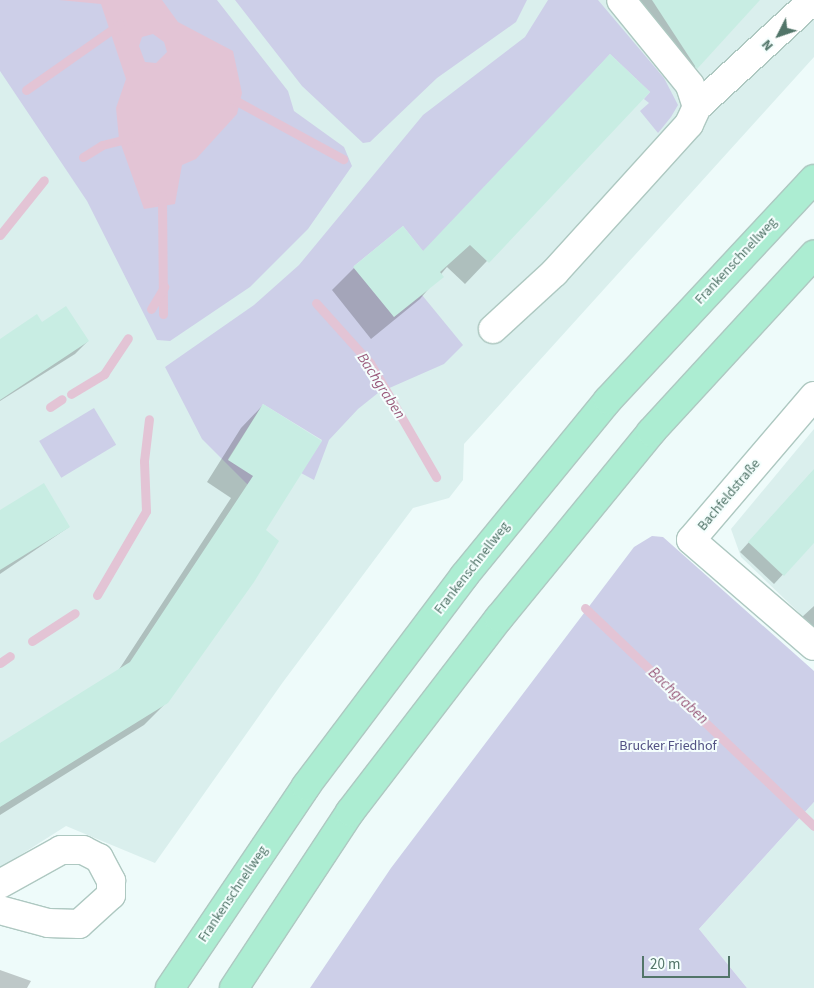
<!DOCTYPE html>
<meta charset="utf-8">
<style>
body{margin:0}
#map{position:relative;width:814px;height:988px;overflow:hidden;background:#eefbfa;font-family:"Source Sans 3",sans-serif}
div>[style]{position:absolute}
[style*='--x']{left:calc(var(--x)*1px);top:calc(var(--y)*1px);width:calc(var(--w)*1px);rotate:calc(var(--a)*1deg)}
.residential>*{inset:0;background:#daefed}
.green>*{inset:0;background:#cdcfe8;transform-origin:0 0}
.water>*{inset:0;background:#e3c4d5}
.shadow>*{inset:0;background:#0003}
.stream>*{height:9px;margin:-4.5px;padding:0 4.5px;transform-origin:4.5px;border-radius:4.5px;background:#e3c4d5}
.building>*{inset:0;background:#c8ede3}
.roads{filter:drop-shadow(1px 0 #aec8c1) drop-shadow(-1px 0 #aec8c1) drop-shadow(0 1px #aec8c1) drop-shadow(0 -1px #aec8c1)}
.minor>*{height:28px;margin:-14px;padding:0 14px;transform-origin:14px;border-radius:14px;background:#fff}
.highway>*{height:28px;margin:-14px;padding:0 14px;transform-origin:14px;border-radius:14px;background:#acedd2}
span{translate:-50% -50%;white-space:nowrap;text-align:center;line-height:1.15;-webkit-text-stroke:4px #f4fefd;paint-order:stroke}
.street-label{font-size:14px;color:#527569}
.park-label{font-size:14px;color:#535284}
.water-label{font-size:15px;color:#99597a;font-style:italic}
.north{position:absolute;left:754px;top:10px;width:50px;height:50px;-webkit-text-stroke:4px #f4fefd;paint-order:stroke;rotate:229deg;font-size:14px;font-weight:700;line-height:20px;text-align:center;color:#527569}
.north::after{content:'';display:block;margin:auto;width:18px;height:22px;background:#527569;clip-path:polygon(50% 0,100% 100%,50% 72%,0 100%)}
.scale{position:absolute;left:642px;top:956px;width:88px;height:22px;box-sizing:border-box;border:2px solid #527569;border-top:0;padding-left:6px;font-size:15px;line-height:18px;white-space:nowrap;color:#527569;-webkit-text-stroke:4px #f4fefd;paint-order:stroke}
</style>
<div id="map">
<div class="residential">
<i style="clip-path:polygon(0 0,814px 0,814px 57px,464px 444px,463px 480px,449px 498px,413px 508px,283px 682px,155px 863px,66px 826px,0 868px)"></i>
<i style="clip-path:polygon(814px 429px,814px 627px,741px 557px,731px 529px)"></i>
<i style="clip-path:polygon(814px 802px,814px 988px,747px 988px,699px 929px)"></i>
</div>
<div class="green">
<i style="clip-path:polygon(0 0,217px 0,288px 91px,294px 111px,344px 147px,352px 166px,308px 229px,250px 287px,170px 341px,157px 340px,87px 201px,0 71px)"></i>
<i style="clip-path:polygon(235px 0,527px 0,516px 22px,437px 78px,370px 142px,363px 143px,302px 86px)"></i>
<i style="clip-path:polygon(548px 0,598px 0,664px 78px,678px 105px,671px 117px,658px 133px,640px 111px,649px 103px,644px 99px,650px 92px,610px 54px,426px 255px,403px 226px,354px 266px,394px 317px,422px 295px,463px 345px,444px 364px,378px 393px,358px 409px,329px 440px,314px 480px,301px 473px,322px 440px,263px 404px,228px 459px,257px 478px,251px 488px,202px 439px,165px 367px,254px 305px,299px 265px,423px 115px,525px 37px)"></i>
<i style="left:94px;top:408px;width:43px;height:64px;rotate:59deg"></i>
<i style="clip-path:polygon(652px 536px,663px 537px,814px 671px,814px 802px,699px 929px,747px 988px,310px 988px,391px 868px,634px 547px)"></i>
</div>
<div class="water">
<i style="clip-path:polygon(evenodd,59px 0,162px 0,178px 22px,233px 51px,242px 93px,237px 114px,196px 159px,182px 165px,175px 204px,144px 209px,119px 139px,116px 108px,126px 79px,101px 4px,59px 0,153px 34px,164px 42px,167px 52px,156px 63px,145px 62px,139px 46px,142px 37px,153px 34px)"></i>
</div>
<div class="shadow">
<i style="clip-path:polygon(627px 0,758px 0,679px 84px)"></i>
<i style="clip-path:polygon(648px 92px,465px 284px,447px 267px,420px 299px,371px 339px,332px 290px,354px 268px,423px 253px)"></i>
<i style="clip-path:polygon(42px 324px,88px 341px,75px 354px,0 401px,0 341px)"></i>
<i style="clip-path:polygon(263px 405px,264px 531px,167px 702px,144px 725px,0 815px,0 744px,118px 671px,231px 498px,207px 482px,241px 428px)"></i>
<i style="clip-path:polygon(814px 470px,814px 541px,774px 584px,740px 552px)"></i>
<i style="clip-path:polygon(0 511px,69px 527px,0 574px)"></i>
<i style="clip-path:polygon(814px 606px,814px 635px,801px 618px)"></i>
<i style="clip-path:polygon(0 970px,31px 981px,27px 988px,0 988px)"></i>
</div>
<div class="stream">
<i style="--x:26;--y:90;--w:115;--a:-35.1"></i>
<i style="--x:231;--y:98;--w:128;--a:28.6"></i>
<i style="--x:83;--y:157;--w:22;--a:-32"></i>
<i style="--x:102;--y:145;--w:30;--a:-14"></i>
<i style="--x:162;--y:196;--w:118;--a:89.5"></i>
<i style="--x:0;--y:235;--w:70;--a:-51.3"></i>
<i style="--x:316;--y:303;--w:81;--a:48"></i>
<i style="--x:370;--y:363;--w:132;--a:59.9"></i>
<i style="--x:151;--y:309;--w:26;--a:-59"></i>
<i style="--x:71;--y:394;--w:39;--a:-31"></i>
<i style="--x:104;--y:374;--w:43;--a:-56.3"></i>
<i style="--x:50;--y:407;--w:14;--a:-34"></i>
<i style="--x:97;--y:595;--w:97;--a:-59.7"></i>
<i style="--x:146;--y:511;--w:50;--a:-92.3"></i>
<i style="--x:144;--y:461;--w:42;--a:-83.2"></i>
<i style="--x:585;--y:608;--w:316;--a:43.6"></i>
<i style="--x:32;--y:641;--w:51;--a:-33.1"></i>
<i style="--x:0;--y:663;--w:12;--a:-35"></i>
</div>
<div class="building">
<i style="clip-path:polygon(652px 0,760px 0,697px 69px)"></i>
<i style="clip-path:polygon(610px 54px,650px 92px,489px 263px,470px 245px,440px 272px,444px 277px,394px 317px,353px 267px,403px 226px,423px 251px)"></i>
<i style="clip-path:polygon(66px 306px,89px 341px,0 400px,0 339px,37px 314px,42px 322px)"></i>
<i style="clip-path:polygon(263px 404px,322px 441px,266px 530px,279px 541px,254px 582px,168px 703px,0 807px,0 743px,130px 662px,253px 476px,228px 460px)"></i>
<i style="clip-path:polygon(814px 469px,814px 543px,784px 576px,748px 542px)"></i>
<i style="clip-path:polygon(44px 483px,70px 527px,0 570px,0 510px)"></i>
</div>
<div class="roads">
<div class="minor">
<i style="--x:697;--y:107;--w:158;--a:-42.7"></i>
<i style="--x:493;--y:329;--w:83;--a:-42.6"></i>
<i style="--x:554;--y:273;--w:201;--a:-47.8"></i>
<i style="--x:689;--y:124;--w:19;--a:-65"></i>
<i style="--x:697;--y:107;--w:23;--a:-108"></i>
<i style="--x:690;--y:85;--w:109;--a:-129.1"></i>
<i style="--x:814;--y:396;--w:189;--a:130.5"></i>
<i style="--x:691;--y:540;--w:162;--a:40.8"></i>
<i style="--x:0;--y:884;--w:70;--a:-29.1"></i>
<i style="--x:61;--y:850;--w:22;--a:0"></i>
<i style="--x:83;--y:850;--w:18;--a:27"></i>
<i style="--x:99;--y:858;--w:26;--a:62"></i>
<i style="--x:111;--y:881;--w:14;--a:90"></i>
<i style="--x:111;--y:895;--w:43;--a:137.8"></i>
<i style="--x:79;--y:924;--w:31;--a:-178"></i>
<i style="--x:48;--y:923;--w:50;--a:-164.8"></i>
</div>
<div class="highway">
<i style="--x:170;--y:988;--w:244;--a:-56"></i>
<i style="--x:306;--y:786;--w:263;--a:-53"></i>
<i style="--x:464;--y:576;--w:227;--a:-50.7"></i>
<i style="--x:608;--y:400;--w:302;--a:-47"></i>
<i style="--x:234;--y:988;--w:211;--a:-56.6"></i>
<i style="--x:350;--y:812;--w:245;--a:-52.5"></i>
<i style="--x:499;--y:618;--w:240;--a:-50.7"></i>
<i style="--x:651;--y:432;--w:241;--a:-47.4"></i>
</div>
</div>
<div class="street-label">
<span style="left:736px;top:261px;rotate:-47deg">Frankenschnellweg</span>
<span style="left:729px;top:495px;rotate:-50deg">Bachfeldstraße</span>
<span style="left:472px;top:568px;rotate:-52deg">Frankenschnellweg</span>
<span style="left:233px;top:894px;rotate:-56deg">Frankenschnellweg</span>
</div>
<div class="park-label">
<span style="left:668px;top:746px">Brucker Friedhof</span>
</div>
<div class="water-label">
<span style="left:381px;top:386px;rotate:57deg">Bachgraben</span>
<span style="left:678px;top:696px;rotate:43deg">Bachgraben</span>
</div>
<div class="north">N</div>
<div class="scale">20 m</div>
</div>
